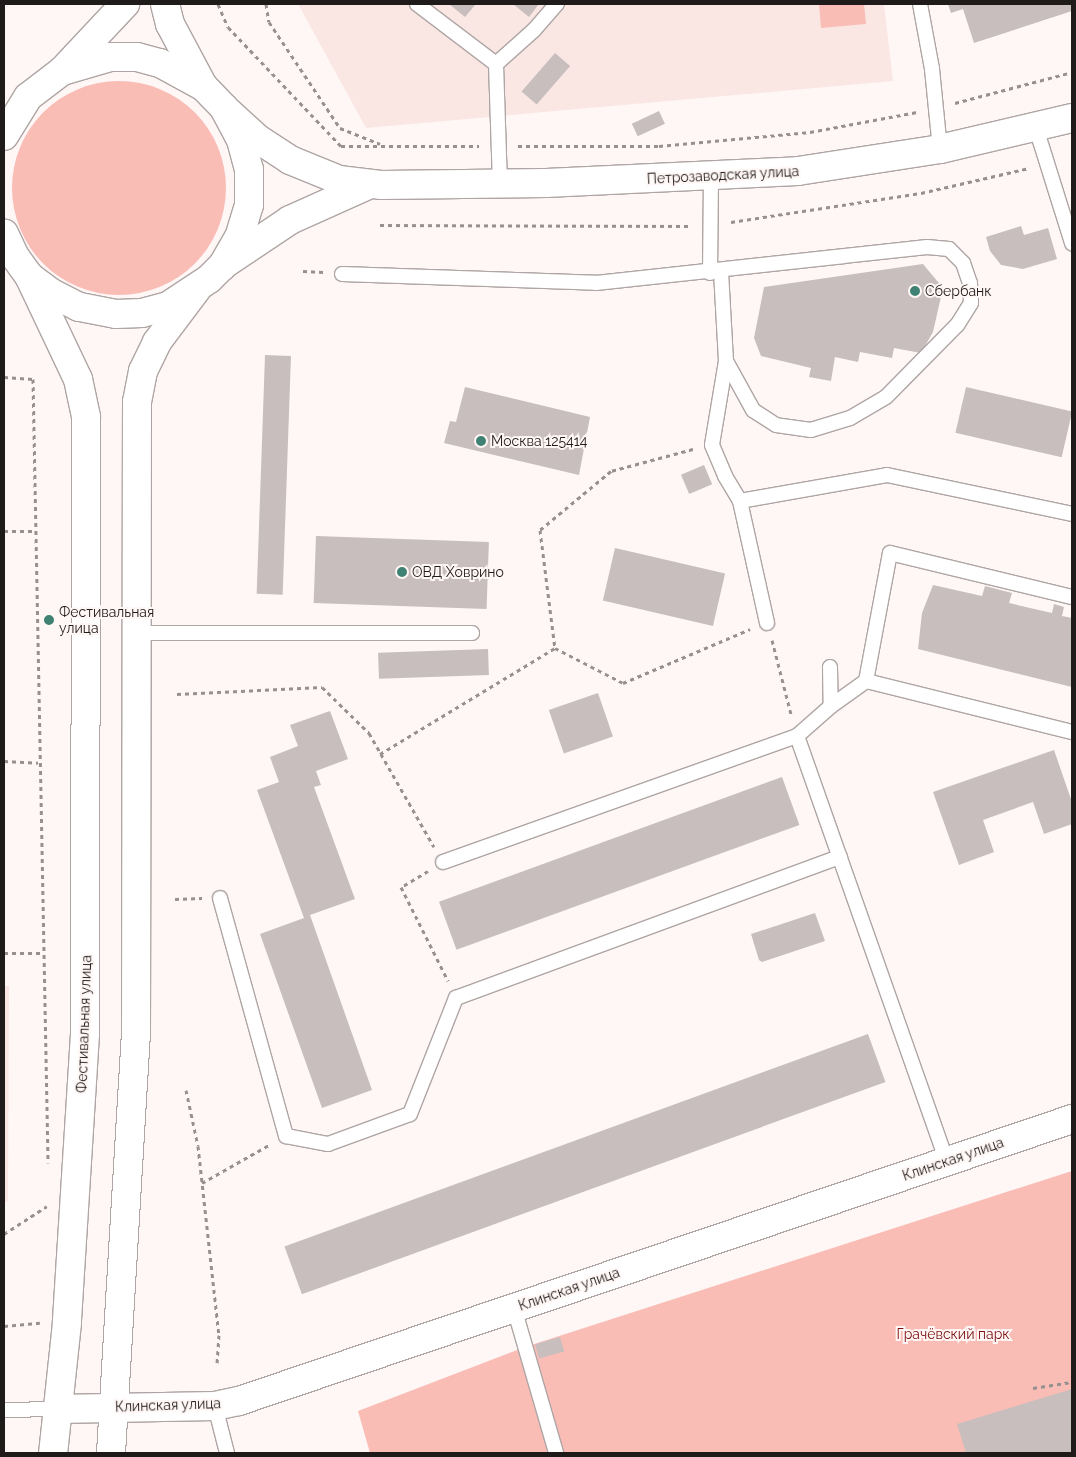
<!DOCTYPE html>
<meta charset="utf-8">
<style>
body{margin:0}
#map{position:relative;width:1076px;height:1457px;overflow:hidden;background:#fff7f5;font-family:Raleway,sans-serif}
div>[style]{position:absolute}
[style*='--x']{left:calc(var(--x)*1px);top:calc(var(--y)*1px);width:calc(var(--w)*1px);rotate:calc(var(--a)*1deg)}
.built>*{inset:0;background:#fae7e4}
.green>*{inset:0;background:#f9bdb6}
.round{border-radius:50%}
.building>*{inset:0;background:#c8bebd;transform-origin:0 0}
.path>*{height:3px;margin-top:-1.5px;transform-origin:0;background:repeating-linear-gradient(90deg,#96918f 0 4px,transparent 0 8px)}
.roads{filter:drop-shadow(1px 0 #aea5a4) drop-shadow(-1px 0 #aea5a4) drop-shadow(0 1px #aea5a4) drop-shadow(0 -1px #aea5a4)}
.lane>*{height:14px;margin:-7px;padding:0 7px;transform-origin:7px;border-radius:7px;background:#fff}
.secondary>*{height:28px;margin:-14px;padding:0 14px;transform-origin:14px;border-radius:14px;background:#fff}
.dots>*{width:14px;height:14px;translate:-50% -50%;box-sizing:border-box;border:2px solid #fff7f5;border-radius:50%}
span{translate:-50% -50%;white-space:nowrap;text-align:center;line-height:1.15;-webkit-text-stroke:4px #fff7f5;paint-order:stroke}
.street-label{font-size:14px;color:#1e1b1a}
.poi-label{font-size:14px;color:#1e1b1a}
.left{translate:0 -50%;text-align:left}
.park-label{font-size:14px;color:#7b1111}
.frame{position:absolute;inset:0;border:5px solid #1e1b1a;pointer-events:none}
</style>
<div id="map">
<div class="built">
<i style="clip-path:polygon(298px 4px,884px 4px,893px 81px,366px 128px)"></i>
<i style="clip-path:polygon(4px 986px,9px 986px,8px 1201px,4px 1203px)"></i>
</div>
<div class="green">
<i style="clip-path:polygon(819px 4px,864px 4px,866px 24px,821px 28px)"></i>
<i class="round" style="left:12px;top:81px;width:214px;height:214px"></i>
<i style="clip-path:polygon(1072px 1171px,1072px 1453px,370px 1453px,358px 1411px,525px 1347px)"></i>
</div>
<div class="building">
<i style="clip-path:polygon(449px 4px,476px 4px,465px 17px)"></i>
<i style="clip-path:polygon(513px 4px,539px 4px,529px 17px)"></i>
<i style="clip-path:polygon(948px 4px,1072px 4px,1072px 11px,974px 43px,963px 9px,951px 13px)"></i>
<i style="left:555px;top:53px;width:20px;height:51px;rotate:41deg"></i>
<i style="left:659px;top:111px;width:14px;height:30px;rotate:65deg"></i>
<i style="clip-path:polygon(1021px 226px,1024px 235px,1048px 228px,1057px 259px,1023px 269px,1001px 265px,990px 251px,986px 237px)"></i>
<i style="clip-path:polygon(923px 264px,943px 288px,933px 332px,921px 353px,894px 348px,892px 358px,860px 352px,858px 362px,835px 357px,831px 381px,809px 377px,811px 368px,761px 356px,754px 338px,764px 287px)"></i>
<i style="left:265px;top:355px;width:26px;height:239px;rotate:2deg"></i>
<i style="clip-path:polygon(465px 387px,590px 417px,579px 475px,444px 443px,450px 421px,456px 422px)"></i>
<i style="left:966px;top:387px;width:109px;height:47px;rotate:13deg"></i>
<i style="left:704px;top:465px;width:21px;height:25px;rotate:67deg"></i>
<i style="left:316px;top:536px;width:173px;height:67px;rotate:2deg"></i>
<i style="left:615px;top:548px;width:113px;height:54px;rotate:13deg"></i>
<i style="clip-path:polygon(933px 585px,982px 596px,985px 586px,1012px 593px,1009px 603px,1052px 613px,1054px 604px,1064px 607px,1062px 616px,1072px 618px,1072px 687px,918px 649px,922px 613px)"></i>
<i style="left:488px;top:649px;width:26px;height:110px;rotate:88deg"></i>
<i style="left:598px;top:693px;width:46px;height:52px;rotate:71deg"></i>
<i style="clip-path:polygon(330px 711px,348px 759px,316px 771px,321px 785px,314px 787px,355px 899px,310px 915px,372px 1090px,322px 1108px,260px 934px,304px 918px,257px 790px,279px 782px,270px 757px,298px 746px,290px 725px)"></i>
<i style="clip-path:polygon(1054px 750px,1072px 802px,1072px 824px,1044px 834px,1033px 802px,983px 820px,994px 852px,959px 865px,933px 792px)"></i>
<i style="left:782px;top:777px;width:51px;height:365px;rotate:70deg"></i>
<i style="clip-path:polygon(815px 913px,825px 941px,762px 962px,759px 960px,751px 934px)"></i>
<i style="left:868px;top:1034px;width:51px;height:621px;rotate:70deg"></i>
<i style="left:560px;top:1337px;width:15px;height:26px;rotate:74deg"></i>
<i style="clip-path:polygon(1072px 1389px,1072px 1453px,966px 1453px,957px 1424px)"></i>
</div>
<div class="path">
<i style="--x:218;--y:4;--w:25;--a:67"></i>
<i style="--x:228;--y:27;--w:164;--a:46.5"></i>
<i style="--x:341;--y:146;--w:138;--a:0"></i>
<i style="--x:266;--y:4;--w:18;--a:81"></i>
<i style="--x:269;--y:22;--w:128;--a:56.2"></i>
<i style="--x:340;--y:128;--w:43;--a:21.8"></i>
<i style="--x:955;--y:103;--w:121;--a:-14.8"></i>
<i style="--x:518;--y:146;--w:141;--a:0"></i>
<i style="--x:659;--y:146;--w:152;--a:-5.3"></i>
<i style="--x:810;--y:132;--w:109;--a:-10.6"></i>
<i style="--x:731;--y:222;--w:192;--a:-8.7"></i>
<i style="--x:921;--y:193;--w:111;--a:-13"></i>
<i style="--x:380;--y:225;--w:312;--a:0.2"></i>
<i style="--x:303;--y:271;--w:20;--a:3"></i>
<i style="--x:4;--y:377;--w:29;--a:4"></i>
<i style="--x:33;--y:379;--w:784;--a:88.9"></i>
<i style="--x:693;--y:449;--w:85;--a:165"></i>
<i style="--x:611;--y:471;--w:92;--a:140.3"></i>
<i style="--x:540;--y:530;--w:119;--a:82.8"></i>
<i style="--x:555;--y:648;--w:76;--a:27.2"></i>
<i style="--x:623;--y:683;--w:138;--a:-23"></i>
<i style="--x:4;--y:531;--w:31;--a:0"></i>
<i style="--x:772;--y:640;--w:76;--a:75.6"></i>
<i style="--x:177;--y:694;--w:145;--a:-2.8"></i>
<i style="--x:322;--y:687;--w:66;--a:44.4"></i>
<i style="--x:369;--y:733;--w:131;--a:60.3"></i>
<i style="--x:380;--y:754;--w:205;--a:-31.2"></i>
<i style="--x:4;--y:761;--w:34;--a:3"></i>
<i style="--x:428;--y:871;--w:31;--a:149"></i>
<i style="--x:401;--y:887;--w:105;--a:63.4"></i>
<i style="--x:175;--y:899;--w:27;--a:-2"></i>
<i style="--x:4;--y:953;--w:38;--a:0"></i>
<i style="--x:186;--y:1090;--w:57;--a:77.9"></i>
<i style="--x:198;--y:1146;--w:190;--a:83.7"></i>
<i style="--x:219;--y:1335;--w:30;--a:94"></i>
<i style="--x:202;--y:1183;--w:77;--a:-29.6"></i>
<i style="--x:4;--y:1234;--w:51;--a:-33.1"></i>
<i style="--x:4;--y:1326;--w:36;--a:-5"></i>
<i style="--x:1033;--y:1388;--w:39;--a:-9"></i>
</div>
<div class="roads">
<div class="lane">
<i style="--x:417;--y:4;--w:99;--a:37.2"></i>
<i style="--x:920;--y:4;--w:66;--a:79.5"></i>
<i style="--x:932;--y:69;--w:80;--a:84.3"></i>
<i style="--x:496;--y:64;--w:120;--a:88.1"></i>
<i style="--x:496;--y:64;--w:51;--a:-41.8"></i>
<i style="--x:534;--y:30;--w:35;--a:-49"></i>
<i style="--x:1036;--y:128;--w:121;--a:72.6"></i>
<i style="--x:710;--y:273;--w:96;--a:-89.4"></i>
<i style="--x:342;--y:274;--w:254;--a:2"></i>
<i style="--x:596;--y:283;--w:333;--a:-6.2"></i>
<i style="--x:927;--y:247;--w:22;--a:5"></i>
<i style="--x:949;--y:249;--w:20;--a:45"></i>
<i style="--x:963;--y:263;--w:21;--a:71"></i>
<i style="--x:970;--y:283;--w:20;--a:87"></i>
<i style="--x:971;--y:303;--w:26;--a:122"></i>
<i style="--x:957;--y:325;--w:101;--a:134.6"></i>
<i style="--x:886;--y:397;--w:42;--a:149.7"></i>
<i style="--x:850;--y:418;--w:41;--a:162.9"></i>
<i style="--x:811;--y:430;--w:35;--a:-172"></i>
<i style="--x:776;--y:425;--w:27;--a:-147"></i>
<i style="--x:753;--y:410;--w:56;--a:-118.9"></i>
<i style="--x:726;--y:361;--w:89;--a:-93.2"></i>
<i style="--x:726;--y:361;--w:85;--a:99.5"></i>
<i style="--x:712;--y:445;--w:34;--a:67"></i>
<i style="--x:725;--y:476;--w:29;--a:59"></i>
<i style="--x:740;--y:501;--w:125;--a:77.5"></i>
<i style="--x:740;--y:501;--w:149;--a:-10"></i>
<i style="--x:887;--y:475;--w:189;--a:11.9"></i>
<i style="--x:137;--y:633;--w:335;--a:0"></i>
<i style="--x:830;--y:667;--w:39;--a:89"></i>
<i style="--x:866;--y:681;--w:130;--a:-79.4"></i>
<i style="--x:890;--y:553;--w:187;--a:13.6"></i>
<i style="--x:797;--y:736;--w:45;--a:-41.4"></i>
<i style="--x:831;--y:706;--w:43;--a:-35.5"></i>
<i style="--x:866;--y:681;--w:212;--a:13.9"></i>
<i style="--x:443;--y:862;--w:376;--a:-19.6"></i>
<i style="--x:797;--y:736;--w:451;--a:70.6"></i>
<i style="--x:220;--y:898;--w:247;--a:74.5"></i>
<i style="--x:286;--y:1136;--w:43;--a:10.8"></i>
<i style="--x:328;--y:1144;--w:87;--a:-20.1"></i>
<i style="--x:410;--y:1114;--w:125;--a:-68.4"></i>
<i style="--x:456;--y:998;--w:409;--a:-20.2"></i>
<i style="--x:514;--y:1308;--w:151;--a:73.8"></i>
<i style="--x:215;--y:1406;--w:49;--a:75.7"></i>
<i style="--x:4;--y:1410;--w:54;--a:-1.1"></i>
</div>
<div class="secondary">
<i style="--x:165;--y:4;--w:21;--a:76"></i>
<i style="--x:170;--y:24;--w:70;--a:62"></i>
<i style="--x:63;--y:70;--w:91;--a:-46.8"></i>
<i style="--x:224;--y:108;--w:46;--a:42.4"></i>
<i style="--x:258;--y:139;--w:38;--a:33"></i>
<i style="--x:290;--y:160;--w:53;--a:22.2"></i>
<i style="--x:339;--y:180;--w:42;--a:6.8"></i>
<i style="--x:381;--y:185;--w:165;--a:-0.7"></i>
<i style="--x:546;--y:183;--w:252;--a:-2.7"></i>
<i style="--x:798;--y:171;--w:144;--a:-8.8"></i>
<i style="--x:940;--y:149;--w:136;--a:-13.2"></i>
<i style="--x:4;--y:136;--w:46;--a:-58.4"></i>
<i style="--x:28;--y:97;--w:43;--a:-37.4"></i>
<i style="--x:62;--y:71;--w:50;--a:-16.3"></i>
<i style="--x:110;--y:57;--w:27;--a:0"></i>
<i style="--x:137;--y:57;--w:24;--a:15"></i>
<i style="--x:160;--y:63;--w:50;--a:28.6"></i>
<i style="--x:204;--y:87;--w:29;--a:46"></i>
<i style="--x:224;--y:108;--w:36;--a:62"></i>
<i style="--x:241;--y:140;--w:31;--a:75"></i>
<i style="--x:249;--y:170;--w:35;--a:90"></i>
<i style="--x:249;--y:205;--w:34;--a:107"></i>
<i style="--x:239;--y:237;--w:34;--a:120"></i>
<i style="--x:222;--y:266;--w:18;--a:135"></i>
<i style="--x:209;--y:279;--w:49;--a:146.6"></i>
<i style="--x:168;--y:306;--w:27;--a:165"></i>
<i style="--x:142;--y:313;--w:26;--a:178"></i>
<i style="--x:116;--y:314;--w:38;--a:-169"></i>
<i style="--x:79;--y:307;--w:33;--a:-153"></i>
<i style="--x:50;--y:292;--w:26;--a:-143"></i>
<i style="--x:29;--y:276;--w:24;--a:-126"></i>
<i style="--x:15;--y:257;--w:26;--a:-115"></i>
<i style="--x:226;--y:263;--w:77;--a:-33.9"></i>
<i style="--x:290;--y:220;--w:85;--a:-24.2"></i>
<i style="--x:29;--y:276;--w:114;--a:64.6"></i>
<i style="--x:78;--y:379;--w:39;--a:78"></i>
<i style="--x:86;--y:417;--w:617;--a:90.09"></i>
<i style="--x:85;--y:1034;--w:290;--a:93.6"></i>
<i style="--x:67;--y:1323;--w:131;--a:96.1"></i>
<i style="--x:58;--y:1409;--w:157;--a:-1.1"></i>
<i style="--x:215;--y:1406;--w:25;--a:-12"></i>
<i style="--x:239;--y:1401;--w:879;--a:-18.7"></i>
<i style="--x:111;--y:1453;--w:418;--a:-86.6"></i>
<i style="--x:136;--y:1036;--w:634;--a:-89.91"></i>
<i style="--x:137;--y:402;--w:32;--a:-79"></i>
<i style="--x:143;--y:371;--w:32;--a:-64"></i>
<i style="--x:157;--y:342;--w:65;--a:-53.1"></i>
</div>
</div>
<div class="dots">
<i style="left:915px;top:291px;background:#3f8172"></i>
<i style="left:481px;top:441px;background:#3f8172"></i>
<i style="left:402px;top:572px;background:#3f8172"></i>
<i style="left:49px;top:620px;background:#3f8172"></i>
</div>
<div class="street-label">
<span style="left:723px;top:175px;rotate:-3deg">Петрозаводская улица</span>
<span style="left:84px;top:1024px;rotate:-88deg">Фестивальная улица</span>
<span style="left:953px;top:1159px;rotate:-19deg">Клинская улица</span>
<span style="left:569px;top:1289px;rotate:-19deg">Клинская улица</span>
<span style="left:168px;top:1405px;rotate:-2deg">Клинская улица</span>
</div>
<div class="poi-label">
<span class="left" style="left:925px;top:291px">Сбербанк</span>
<span class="left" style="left:491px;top:441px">Москва 125414</span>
<span class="left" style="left:412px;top:572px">ОВД Ховрино</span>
<span class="left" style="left:59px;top:620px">Фестивальная<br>улица</span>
</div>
<div class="park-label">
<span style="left:953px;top:1334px">Грачёвский парк</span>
</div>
<div class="frame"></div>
</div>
